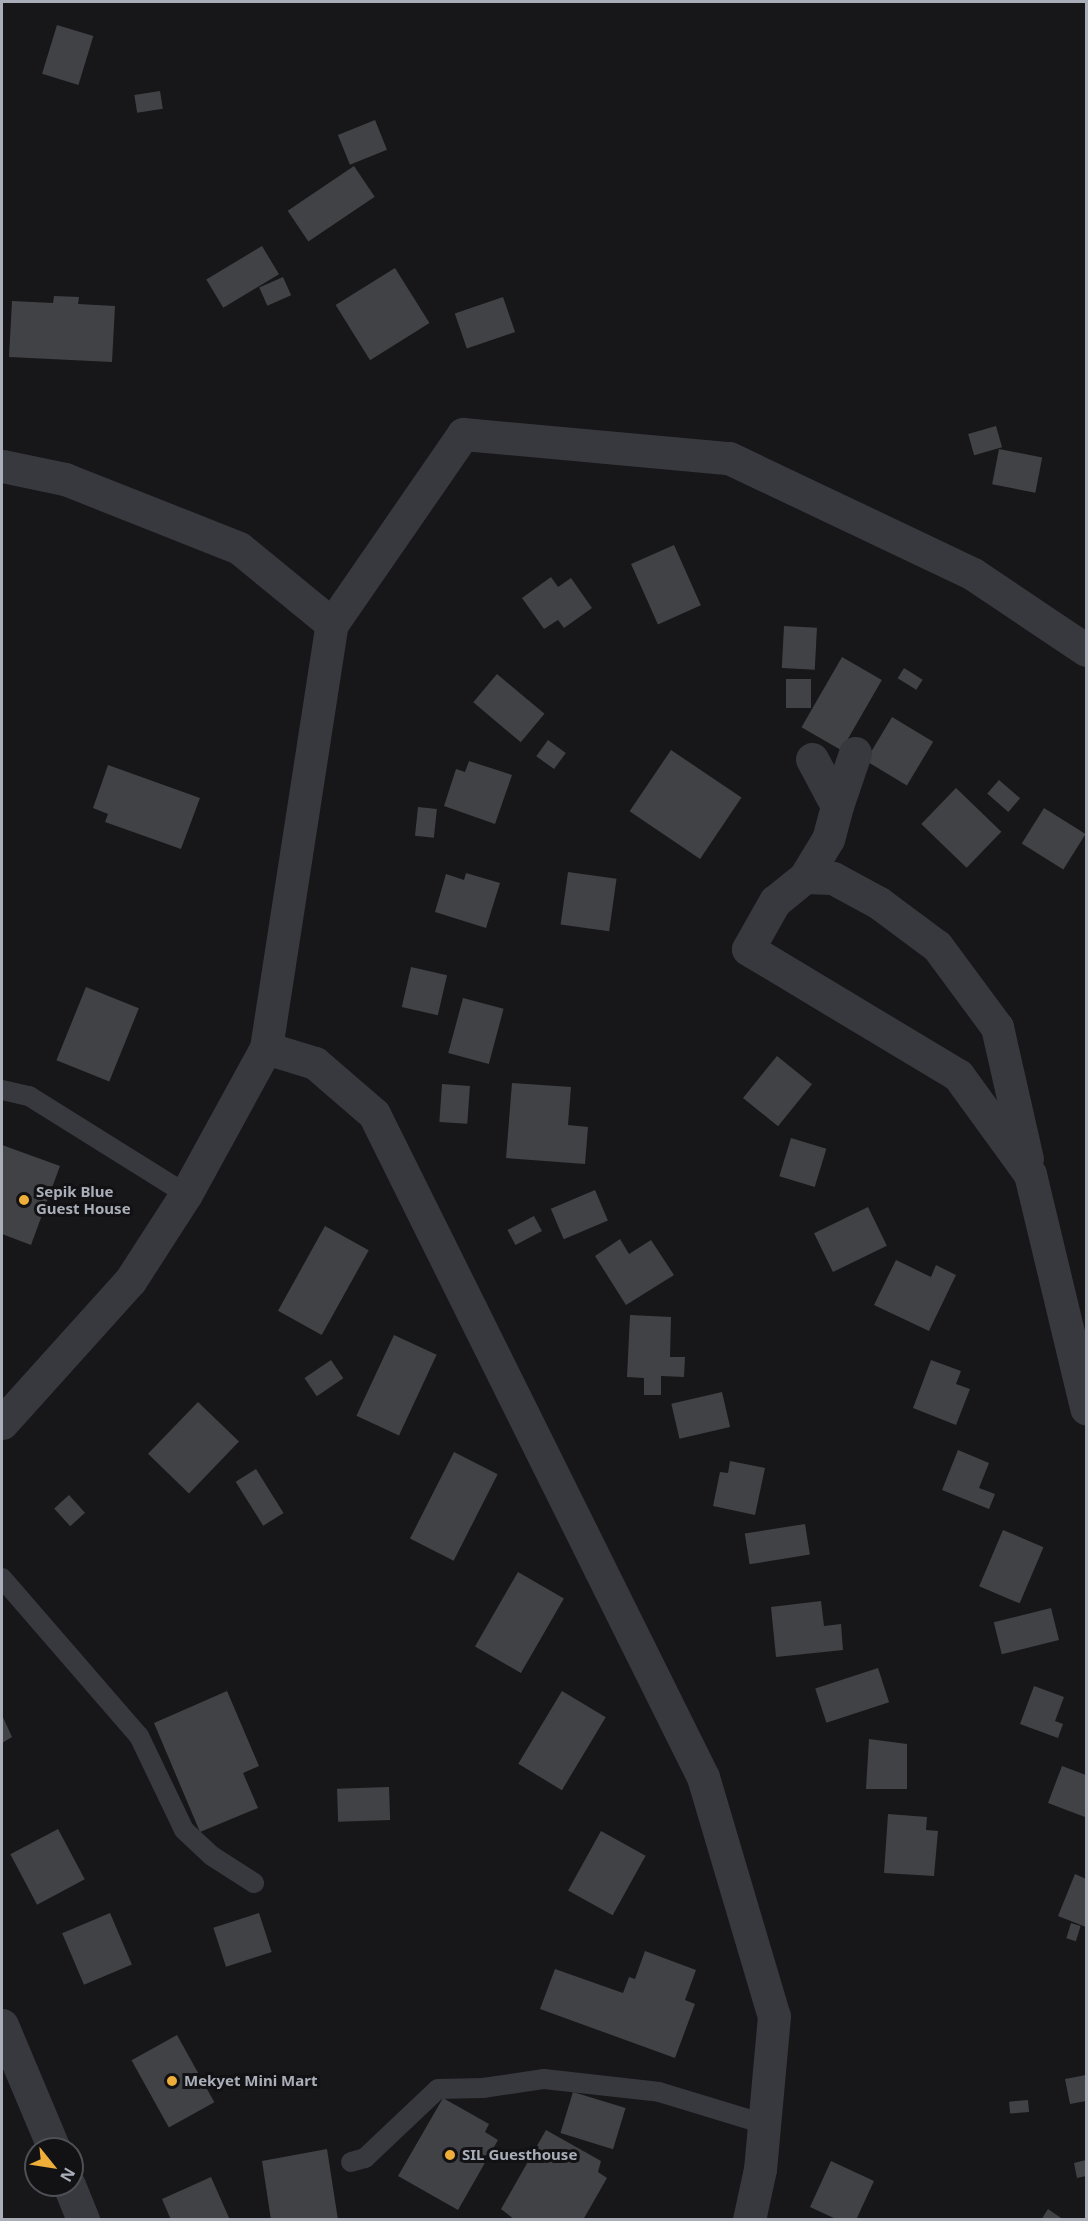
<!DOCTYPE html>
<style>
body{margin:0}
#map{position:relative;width:1088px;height:2221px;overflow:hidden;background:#171719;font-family:"Noto Sans",sans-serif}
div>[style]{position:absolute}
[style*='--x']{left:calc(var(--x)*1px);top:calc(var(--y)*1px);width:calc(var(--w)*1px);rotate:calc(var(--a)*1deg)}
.building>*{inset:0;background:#414246;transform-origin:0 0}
.service>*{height:20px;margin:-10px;padding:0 10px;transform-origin:10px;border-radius:10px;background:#38393e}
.minor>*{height:33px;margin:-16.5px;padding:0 16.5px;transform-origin:16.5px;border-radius:16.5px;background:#38393e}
.dots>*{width:16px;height:16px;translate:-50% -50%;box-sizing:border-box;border:3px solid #121214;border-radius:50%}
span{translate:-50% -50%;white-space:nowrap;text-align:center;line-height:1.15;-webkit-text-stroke:6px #121214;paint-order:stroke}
.poi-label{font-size:15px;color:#a9aeb8;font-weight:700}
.left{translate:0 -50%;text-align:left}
.frame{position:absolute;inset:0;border:3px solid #a9aeb8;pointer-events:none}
.north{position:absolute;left:24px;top:2137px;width:60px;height:60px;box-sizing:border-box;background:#121214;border:2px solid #4e5056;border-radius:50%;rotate:120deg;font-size:16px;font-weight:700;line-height:24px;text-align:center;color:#a9aeb8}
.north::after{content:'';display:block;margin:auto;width:21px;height:27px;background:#efad39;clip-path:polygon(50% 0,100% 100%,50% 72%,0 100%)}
</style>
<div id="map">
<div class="building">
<i style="left:57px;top:25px;width:38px;height:51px;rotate:17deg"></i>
<i style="left:160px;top:91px;width:18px;height:26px;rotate:81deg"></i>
<i style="left:375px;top:120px;width:32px;height:40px;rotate:68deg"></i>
<i style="left:354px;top:166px;width:37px;height:80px;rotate:56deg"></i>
<i style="left:262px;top:246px;width:33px;height:65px;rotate:59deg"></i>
<i style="left:395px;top:268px;width:65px;height:70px;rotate:58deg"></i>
<i style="left:283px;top:277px;width:20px;height:26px;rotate:66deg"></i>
<i style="clip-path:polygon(54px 296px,79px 297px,78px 304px,115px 306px,112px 362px,9px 357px,12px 301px,53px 303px)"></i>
<i style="left:503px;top:297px;width:37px;height:51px;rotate:71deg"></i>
<i style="left:996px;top:426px;width:22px;height:29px;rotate:74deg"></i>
<i style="left:999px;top:449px;width:44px;height:36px;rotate:11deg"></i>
<i style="left:674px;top:545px;width:66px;height:47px;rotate:66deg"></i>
<i style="clip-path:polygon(551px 577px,558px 587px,571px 578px,592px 608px,564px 628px,558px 620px,544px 629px,522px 598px)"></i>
<i style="left:784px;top:626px;width:33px;height:42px;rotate:3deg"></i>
<i style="left:842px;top:657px;width:46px;height:81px;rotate:30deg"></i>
<i style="left:904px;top:668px;width:22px;height:12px;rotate:32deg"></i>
<i style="left:497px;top:674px;width:62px;height:37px;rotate:40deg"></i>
<i style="left:786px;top:679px;width:25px;height:29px"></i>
<i style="left:892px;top:717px;width:48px;height:51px;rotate:31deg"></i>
<i style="left:548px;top:740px;width:22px;height:20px;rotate:36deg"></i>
<i style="left:671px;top:750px;width:85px;height:74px;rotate:34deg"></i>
<i style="clip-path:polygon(469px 761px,512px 775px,495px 824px,444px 806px,456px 769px,465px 772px)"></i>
<i style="clip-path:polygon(108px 765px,200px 798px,181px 849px,105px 822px,108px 814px,93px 808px)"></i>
<i style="left:999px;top:780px;width:28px;height:18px;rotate:41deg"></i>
<i style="left:956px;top:788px;width:63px;height:50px;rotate:44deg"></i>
<i style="left:418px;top:807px;width:19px;height:29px;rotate:6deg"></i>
<i style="left:1044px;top:808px;width:49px;height:42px;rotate:32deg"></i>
<i style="left:568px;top:872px;width:49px;height:53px;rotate:8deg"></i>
<i style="clip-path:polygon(466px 873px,500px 883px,486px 928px,435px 912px,446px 874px,464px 880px)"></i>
<i style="left:411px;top:967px;width:37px;height:41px;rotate:13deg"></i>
<i style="left:86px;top:987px;width:57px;height:79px;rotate:22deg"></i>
<i style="left:463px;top:998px;width:42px;height:57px;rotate:15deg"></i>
<i style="left:777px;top:1056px;width:45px;height:54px;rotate:39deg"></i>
<i style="clip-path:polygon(512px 1083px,571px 1087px,568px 1125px,588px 1127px,585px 1164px,506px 1158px)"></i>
<i style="left:442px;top:1084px;width:28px;height:38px;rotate:4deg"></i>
<i style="left:791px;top:1138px;width:37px;height:40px;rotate:17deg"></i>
<i style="clip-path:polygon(2px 1145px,60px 1166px,31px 1245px,2px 1234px)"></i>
<i style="left:595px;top:1190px;width:33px;height:48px;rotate:67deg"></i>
<i style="left:868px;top:1207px;width:43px;height:60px;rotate:64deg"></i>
<i style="left:534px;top:1216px;width:17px;height:30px;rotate:62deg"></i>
<i style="left:325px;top:1226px;width:50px;height:97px;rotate:29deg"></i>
<i style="clip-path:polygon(620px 1239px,629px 1254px,651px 1240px,674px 1275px,626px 1305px,595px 1256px)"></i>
<i style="clip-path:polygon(896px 1260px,931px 1277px,936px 1265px,956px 1275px,929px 1331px,874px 1305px)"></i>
<i style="clip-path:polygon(630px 1315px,671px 1317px,670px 1357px,685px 1357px,684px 1377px,661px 1376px,661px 1395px,644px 1395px,644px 1378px,627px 1377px)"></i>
<i style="left:394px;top:1335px;width:47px;height:89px;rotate:25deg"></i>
<i style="left:331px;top:1360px;width:22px;height:32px;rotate:56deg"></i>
<i style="clip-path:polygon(931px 1360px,961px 1371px,956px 1384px,970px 1389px,956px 1425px,913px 1408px)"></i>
<i style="left:722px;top:1392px;width:36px;height:52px;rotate:77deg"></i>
<i style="left:198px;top:1402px;width:57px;height:72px;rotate:44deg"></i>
<i style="clip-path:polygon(958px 1450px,989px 1463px,979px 1488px,995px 1494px,989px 1509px,942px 1490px)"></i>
<i style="left:454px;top:1452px;width:49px;height:97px;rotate:27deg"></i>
<i style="clip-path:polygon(730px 1461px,765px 1468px,755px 1515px,713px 1506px,720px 1472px,728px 1473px)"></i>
<i style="left:256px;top:1469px;width:52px;height:24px;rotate:58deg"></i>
<i style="left:69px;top:1495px;width:24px;height:20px;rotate:48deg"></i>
<i style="left:805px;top:1524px;width:31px;height:61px;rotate:81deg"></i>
<i style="left:1003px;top:1530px;width:44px;height:61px;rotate:23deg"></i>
<i style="left:518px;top:1572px;width:53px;height:86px;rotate:30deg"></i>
<i style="clip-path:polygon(821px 1601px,824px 1626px,841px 1624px,843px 1650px,776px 1657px,771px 1607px)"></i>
<i style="left:1051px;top:1608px;width:33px;height:59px;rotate:76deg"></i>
<i style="left:878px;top:1668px;width:36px;height:66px;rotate:72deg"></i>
<i style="clip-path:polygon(1034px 1686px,1064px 1697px,1055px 1721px,1063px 1724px,1058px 1738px,1020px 1724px)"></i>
<i style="clip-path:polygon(227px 1691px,259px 1766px,243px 1773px,258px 1808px,200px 1832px,154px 1723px)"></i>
<i style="left:562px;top:1691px;width:51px;height:85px;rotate:31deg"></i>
<i style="clip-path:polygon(2px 1715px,12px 1737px,2px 1743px)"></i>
<i style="clip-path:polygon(869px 1739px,907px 1744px,907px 1789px,866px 1789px)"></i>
<i style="clip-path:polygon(1062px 1766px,1086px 1775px,1085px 1817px,1048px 1803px)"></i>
<i style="left:389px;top:1787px;width:33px;height:52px;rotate:88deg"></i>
<i style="clip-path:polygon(888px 1814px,927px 1817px,926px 1830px,938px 1831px,934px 1876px,884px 1873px)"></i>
<i style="left:58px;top:1829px;width:57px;height:54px;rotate:62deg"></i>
<i style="left:601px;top:1831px;width:51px;height:68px;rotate:29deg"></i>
<i style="clip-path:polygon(1075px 1874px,1086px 1879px,1086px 1927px,1058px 1916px)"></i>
<i style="left:110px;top:1913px;width:56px;height:52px;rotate:67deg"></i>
<i style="left:259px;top:1913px;width:41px;height:48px;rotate:72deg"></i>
<i style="left:1071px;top:1923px;width:10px;height:16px;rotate:17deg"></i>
<i style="clip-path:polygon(645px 1951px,696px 1970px,685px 2000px,695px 2004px,675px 2058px,540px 2009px,555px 1969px,623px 1993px,629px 1977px,635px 1979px)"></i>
<i style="left:177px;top:2035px;width:77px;height:52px;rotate:61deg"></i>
<i style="clip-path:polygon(1086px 2075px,1086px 2101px,1070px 2104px,1065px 2079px)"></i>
<i style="left:573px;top:2092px;width:55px;height:43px;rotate:17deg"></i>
<i style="clip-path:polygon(443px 2098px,489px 2124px,485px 2132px,498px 2140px,458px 2210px,398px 2176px)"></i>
<i style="left:1028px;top:2100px;width:12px;height:19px;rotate:85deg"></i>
<i style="clip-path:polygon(546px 2130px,601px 2161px,598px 2172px,607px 2178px,583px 2220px,515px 2220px,501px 2209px)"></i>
<i style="clip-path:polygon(327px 2149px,338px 2220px,271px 2220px,262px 2161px)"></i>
<i style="clip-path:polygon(1086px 2160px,1086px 2176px,1077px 2178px,1074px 2163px)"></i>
<i style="clip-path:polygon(831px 2161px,874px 2181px,856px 2220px,838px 2220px,810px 2207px)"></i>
<i style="clip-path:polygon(211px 2177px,230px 2220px,171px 2220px,162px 2199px)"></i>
<i style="clip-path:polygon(1048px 2209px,1064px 2220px,1041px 2220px)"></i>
</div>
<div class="service">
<i style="--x:2;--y:1090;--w:28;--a:13"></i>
<i style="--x:29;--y:1096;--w:185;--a:32"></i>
<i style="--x:2;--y:1578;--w:209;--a:49.1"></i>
<i style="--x:139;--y:1736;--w:104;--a:64.4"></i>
<i style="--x:184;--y:1830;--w:38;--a:43"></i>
<i style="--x:212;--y:1856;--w:50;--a:32.7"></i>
<i style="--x:351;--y:2162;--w:15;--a:-16"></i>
<i style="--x:365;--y:2158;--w:100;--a:-43.4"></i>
<i style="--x:438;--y:2089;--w:45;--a:-1.3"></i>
<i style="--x:483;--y:2088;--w:62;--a:-8.4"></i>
<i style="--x:544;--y:2079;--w:116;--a:6.4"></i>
<i style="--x:659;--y:2092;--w:110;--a:16.9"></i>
</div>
<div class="minor">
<i style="--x:2;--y:466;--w:64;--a:11.7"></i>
<i style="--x:65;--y:479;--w:187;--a:21.6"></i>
<i style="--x:239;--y:548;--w:120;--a:39.3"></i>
<i style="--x:812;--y:759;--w:53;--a:62"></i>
<i style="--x:837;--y:806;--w:34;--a:105"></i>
<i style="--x:828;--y:839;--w:44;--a:121.2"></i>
<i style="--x:805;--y:877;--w:38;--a:141"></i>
<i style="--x:775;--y:901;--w:55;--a:119.4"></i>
<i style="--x:748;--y:949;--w:245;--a:31"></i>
<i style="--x:958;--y:1075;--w:122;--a:54"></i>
<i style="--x:1030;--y:1174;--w:241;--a:76.5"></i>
<i style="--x:837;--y:806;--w:56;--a:-71.2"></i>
<i style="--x:805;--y:877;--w:28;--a:2"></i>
<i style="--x:833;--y:878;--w:52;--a:28.5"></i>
<i style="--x:879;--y:903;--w:72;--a:36.6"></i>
<i style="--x:937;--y:946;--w:101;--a:53.5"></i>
<i style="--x:997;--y:1027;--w:135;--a:77.2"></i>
<i style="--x:266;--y:1048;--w:51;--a:17"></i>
<i style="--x:315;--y:1063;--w:78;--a:40.8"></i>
<i style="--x:374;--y:1114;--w:740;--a:63.61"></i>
<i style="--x:703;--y:1777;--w:249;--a:73.5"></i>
<i style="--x:774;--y:2016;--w:154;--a:95.2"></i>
<i style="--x:760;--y:2169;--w:52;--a:102.2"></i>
<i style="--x:2;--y:1423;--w:191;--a:-48"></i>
<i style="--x:130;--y:1281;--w:103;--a:-57.2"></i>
<i style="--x:186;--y:1194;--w:166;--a:-61.3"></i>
<i style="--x:266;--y:1048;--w:429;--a:-81.2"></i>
<i style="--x:332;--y:624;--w:231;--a:-55.4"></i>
<i style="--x:463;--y:434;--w:267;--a:5.2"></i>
<i style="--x:729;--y:458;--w:270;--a:25.4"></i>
<i style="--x:973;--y:574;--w:136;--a:33.9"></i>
<i style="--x:2;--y:2025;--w:134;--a:67.2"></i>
<i style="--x:69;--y:2185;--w:38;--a:68"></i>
</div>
<div class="dots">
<i style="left:24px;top:1200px;background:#efad39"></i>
<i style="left:172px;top:2081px;background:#efad39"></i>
<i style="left:450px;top:2155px;background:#efad39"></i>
</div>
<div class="poi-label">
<span class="left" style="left:36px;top:1200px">Sepik Blue<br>Guest House</span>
<span class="left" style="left:184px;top:2081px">Mekyet Mini Mart</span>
<span class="left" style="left:462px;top:2155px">SIL Guesthouse</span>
</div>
<div class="frame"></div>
<div class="north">N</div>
</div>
